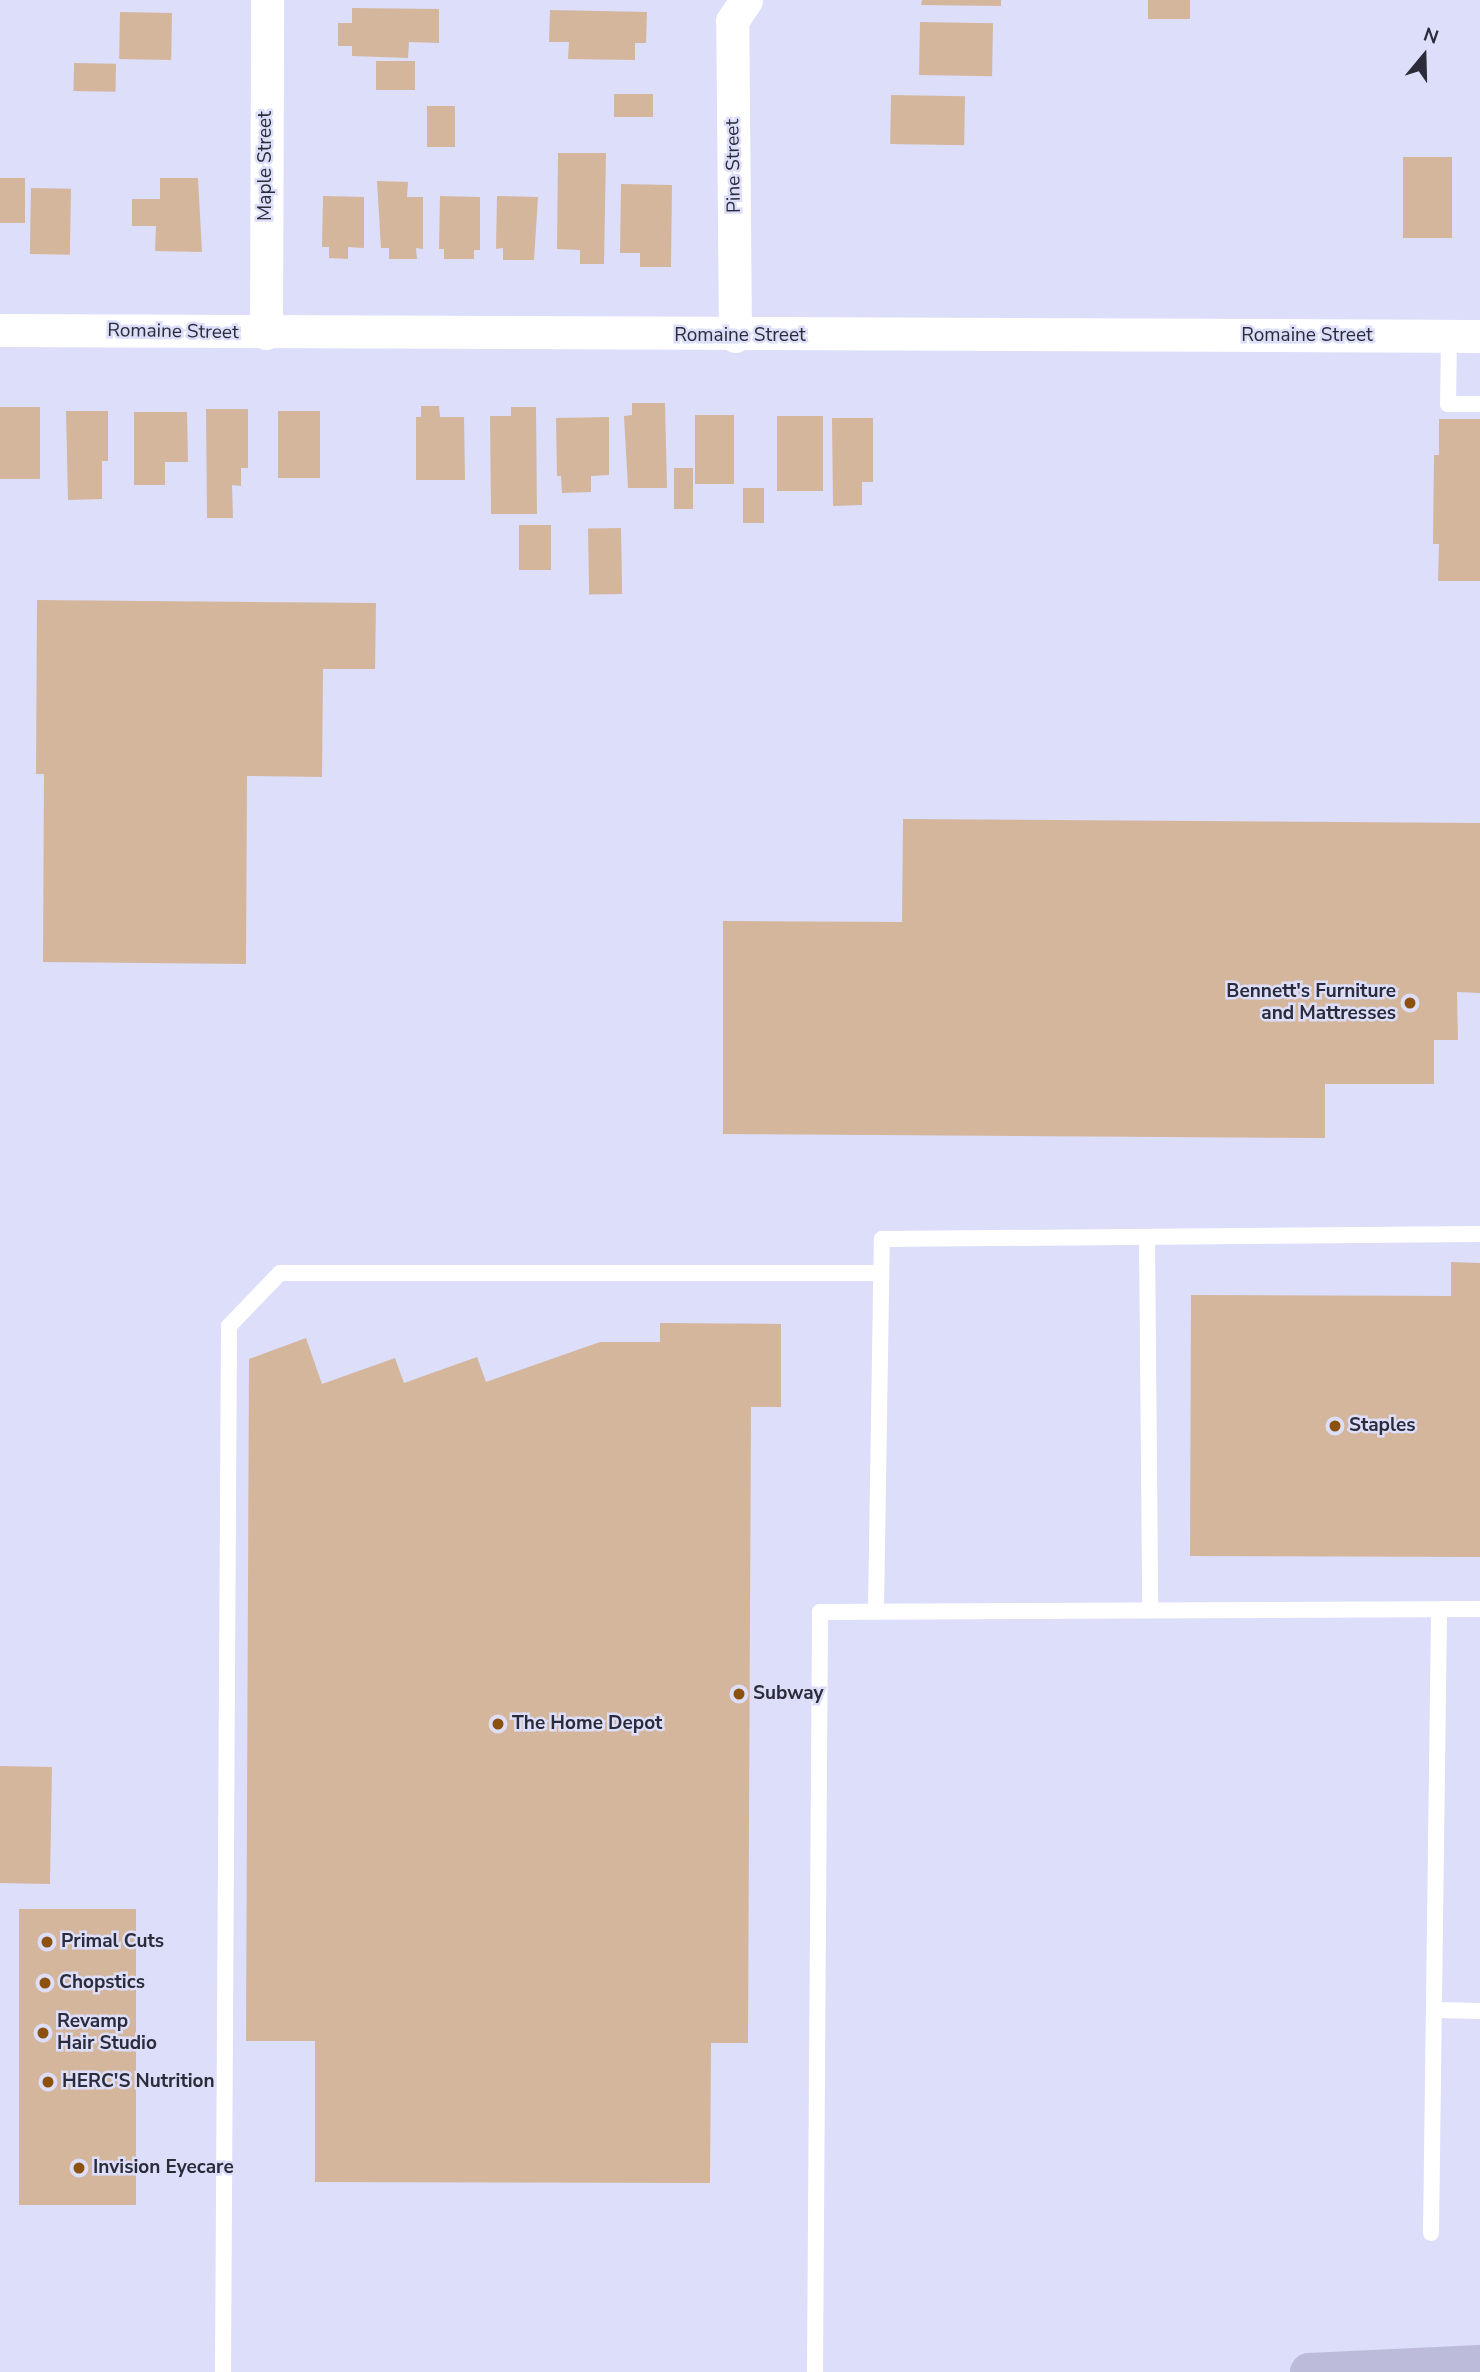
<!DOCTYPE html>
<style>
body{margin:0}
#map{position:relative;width:1480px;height:2372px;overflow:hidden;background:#dcdefa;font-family:"Nunito Sans",sans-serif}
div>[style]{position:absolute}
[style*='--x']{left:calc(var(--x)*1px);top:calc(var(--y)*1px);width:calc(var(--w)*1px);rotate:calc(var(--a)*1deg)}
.building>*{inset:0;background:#d4b69d;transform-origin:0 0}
.lane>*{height:16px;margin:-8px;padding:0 8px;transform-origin:8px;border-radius:8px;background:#fff}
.street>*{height:33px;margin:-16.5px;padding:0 16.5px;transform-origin:16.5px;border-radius:16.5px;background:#fff}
.secondary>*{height:38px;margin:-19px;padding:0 19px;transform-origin:19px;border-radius:19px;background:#bcbbd9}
.dots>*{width:19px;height:19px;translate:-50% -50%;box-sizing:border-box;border:4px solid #dcdefa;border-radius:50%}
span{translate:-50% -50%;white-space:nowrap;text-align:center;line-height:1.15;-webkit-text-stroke:5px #dcdefa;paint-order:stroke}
.street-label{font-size:19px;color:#2b2b39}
.poi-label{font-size:19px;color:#2b2b39;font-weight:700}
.right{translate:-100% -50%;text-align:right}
.left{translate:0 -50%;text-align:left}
.north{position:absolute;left:1389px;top:21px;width:70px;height:70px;-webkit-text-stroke:5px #dcdefa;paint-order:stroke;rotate:19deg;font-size:19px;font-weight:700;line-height:28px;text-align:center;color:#2b2b39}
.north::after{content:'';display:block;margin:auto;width:24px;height:32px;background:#2b2b39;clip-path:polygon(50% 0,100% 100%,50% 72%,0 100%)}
</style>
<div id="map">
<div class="building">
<i style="clip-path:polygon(922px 0,1001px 0,1001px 6px,921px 5px)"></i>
<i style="left:1148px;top:0;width:42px;height:19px"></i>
<i style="clip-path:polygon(352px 8px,439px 9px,439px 43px,409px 42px,408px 58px,352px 56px,352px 46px,338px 46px,338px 23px,352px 23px)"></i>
<i style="clip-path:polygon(550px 10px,647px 12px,646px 43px,635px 43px,635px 60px,568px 59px,569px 42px,549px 42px)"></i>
<i style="left:120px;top:12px;width:52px;height:47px;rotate:1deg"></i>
<i style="left:920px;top:22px;width:73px;height:53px;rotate:1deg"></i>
<i style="left:376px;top:61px;width:39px;height:29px"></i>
<i style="left:74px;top:63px;width:42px;height:28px;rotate:1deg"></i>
<i style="left:614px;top:94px;width:39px;height:23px"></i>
<i style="left:891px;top:95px;width:74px;height:49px;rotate:1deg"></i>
<i style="left:427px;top:106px;width:28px;height:41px"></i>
<i style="clip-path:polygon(558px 153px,606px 153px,604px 264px,580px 264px,580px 250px,557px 249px)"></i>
<i style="left:1403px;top:157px;width:49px;height:81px"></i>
<i style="left:0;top:178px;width:25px;height:45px"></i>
<i style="clip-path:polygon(160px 178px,198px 178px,202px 252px,155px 251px,156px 226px,132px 226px,132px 199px,160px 199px)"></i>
<i style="clip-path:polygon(377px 181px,408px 182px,407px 197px,423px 197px,423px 249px,416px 248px,417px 259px,389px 259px,389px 248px,381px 248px)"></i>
<i style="clip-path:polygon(621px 184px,672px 185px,671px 267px,640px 267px,640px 253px,620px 253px)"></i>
<i style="left:31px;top:188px;width:40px;height:66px;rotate:1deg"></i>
<i style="clip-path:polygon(323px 196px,364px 197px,364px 248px,348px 247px,348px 259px,329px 258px,329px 247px,322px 247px)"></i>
<i style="clip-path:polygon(440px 196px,480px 197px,480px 250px,474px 250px,474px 259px,444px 259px,444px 249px,439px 249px)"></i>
<i style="clip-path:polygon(497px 196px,538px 197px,534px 260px,503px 260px,503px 248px,496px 249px)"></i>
<i style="clip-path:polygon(632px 403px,665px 403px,667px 488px,628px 488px,624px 416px,632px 415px)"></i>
<i style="clip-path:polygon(421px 406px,439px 406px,440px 417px,464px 417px,465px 480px,416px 480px,416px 417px,421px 417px)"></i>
<i style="left:40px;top:407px;width:72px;height:40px;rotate:90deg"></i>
<i style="clip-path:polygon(511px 407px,536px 407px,537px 514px,491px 514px,490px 416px,511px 416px)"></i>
<i style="clip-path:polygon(206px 409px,248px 409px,248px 468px,241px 468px,241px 486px,232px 485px,233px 518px,207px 518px)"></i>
<i style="clip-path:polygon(66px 411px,108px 411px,108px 461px,102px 461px,102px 499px,68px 500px)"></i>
<i style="left:278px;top:411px;width:42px;height:67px"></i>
<i style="clip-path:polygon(134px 412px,187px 412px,188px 462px,165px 462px,165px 485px,134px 485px)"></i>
<i style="left:695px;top:415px;width:39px;height:69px"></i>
<i style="left:777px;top:416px;width:46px;height:75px"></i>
<i style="clip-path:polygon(609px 417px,609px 475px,591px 476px,591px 492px,562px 493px,561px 476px,557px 476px,556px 418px)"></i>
<i style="clip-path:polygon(832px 418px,873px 418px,873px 482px,862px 482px,862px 505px,833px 506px)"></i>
<i style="clip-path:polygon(1439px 419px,1480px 419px,1480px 581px,1438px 581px,1439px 544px,1433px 544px,1434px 455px,1439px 455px)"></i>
<i style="left:674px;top:468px;width:19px;height:41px"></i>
<i style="left:743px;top:488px;width:21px;height:35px"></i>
<i style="left:519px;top:525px;width:32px;height:45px"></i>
<i style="left:621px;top:528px;width:66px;height:33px;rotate:89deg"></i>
<i style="clip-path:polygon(37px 600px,376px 603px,375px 669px,323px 669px,322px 777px,247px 776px,246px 964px,43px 962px,44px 774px,36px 774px)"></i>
<i style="clip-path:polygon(903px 819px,1480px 823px,1480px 993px,1457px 992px,1458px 1040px,1434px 1040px,1434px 1084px,1325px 1084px,1325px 1138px,723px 1134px,723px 921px,902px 922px)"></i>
<i style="clip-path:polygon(1451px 1262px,1480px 1263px,1480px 1557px,1190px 1556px,1191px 1295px,1451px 1296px)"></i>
<i style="clip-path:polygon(660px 1323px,781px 1324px,781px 1407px,751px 1407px,748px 2043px,711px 2043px,710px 2183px,315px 2182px,315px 2041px,246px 2041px,249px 1359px,306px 1338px,322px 1384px,395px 1358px,404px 1383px,477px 1357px,486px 1382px,600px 1342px,660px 1342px)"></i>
<i style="left:0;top:1766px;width:52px;height:117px;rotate:1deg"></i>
<i style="left:19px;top:1909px;width:117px;height:296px"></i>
</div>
<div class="lane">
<i style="--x:1449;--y:336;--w:68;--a:90.8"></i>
<i style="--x:1448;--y:404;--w:32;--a:0"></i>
<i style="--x:1147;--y:1237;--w:371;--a:89.5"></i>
<i style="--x:876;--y:1610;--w:371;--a:-89.1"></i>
<i style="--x:882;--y:1239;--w:598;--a:-0.48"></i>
<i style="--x:1434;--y:2010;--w:46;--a:1.2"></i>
<i style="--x:1431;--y:2233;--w:622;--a:-89.26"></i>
<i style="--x:223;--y:2372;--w:1046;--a:-89.67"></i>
<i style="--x:229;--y:1326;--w:74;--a:-46.1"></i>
<i style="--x:280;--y:1273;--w:601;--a:0"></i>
<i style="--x:815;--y:2372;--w:760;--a:-89.62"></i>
<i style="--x:820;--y:1612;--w:660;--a:-0.26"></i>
</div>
<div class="street">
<i style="--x:0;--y:330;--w:1480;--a:0.23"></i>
<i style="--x:266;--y:333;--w:333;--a:-89.8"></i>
<i style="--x:735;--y:336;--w:315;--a:-90.5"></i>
<i style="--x:732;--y:21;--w:25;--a:-56"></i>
</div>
<div class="secondary">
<i style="--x:1309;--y:2372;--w:171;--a:-2.7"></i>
</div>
<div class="dots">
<i style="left:1410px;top:1003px;background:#8c510d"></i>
<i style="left:1335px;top:1426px;background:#8c510d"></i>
<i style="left:739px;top:1694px;background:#8c510d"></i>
<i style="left:498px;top:1724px;background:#8c510d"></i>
<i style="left:47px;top:1942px;background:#8c510d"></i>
<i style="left:45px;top:1983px;background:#8c510d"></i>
<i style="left:43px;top:2033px;background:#8c510d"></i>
<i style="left:48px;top:2082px;background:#8c510d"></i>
<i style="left:79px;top:2168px;background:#8c510d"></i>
</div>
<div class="street-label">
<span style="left:266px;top:166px;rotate:-90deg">Maple Street</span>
<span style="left:734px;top:166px;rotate:-91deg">Pine Street</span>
<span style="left:173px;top:332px;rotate:1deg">Romaine Street</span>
<span style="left:740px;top:336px">Romaine Street</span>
<span style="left:1307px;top:336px">Romaine Street</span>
</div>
<div class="poi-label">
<span class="right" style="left:1396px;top:1003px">Bennett's Furniture<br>and Mattresses</span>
<span class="left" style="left:1349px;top:1426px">Staples</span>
<span class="left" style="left:753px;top:1694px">Subway</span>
<span class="left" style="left:512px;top:1724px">The Home Depot</span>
<span class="left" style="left:61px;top:1942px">Primal Cuts</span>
<span class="left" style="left:59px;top:1983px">Chopstics</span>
<span class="left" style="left:57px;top:2033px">Revamp<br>Hair Studio</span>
<span class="left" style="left:62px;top:2082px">HERC'S Nutrition</span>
<span class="left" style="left:93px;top:2168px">Invision Eyecare</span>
</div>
<div class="north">N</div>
</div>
